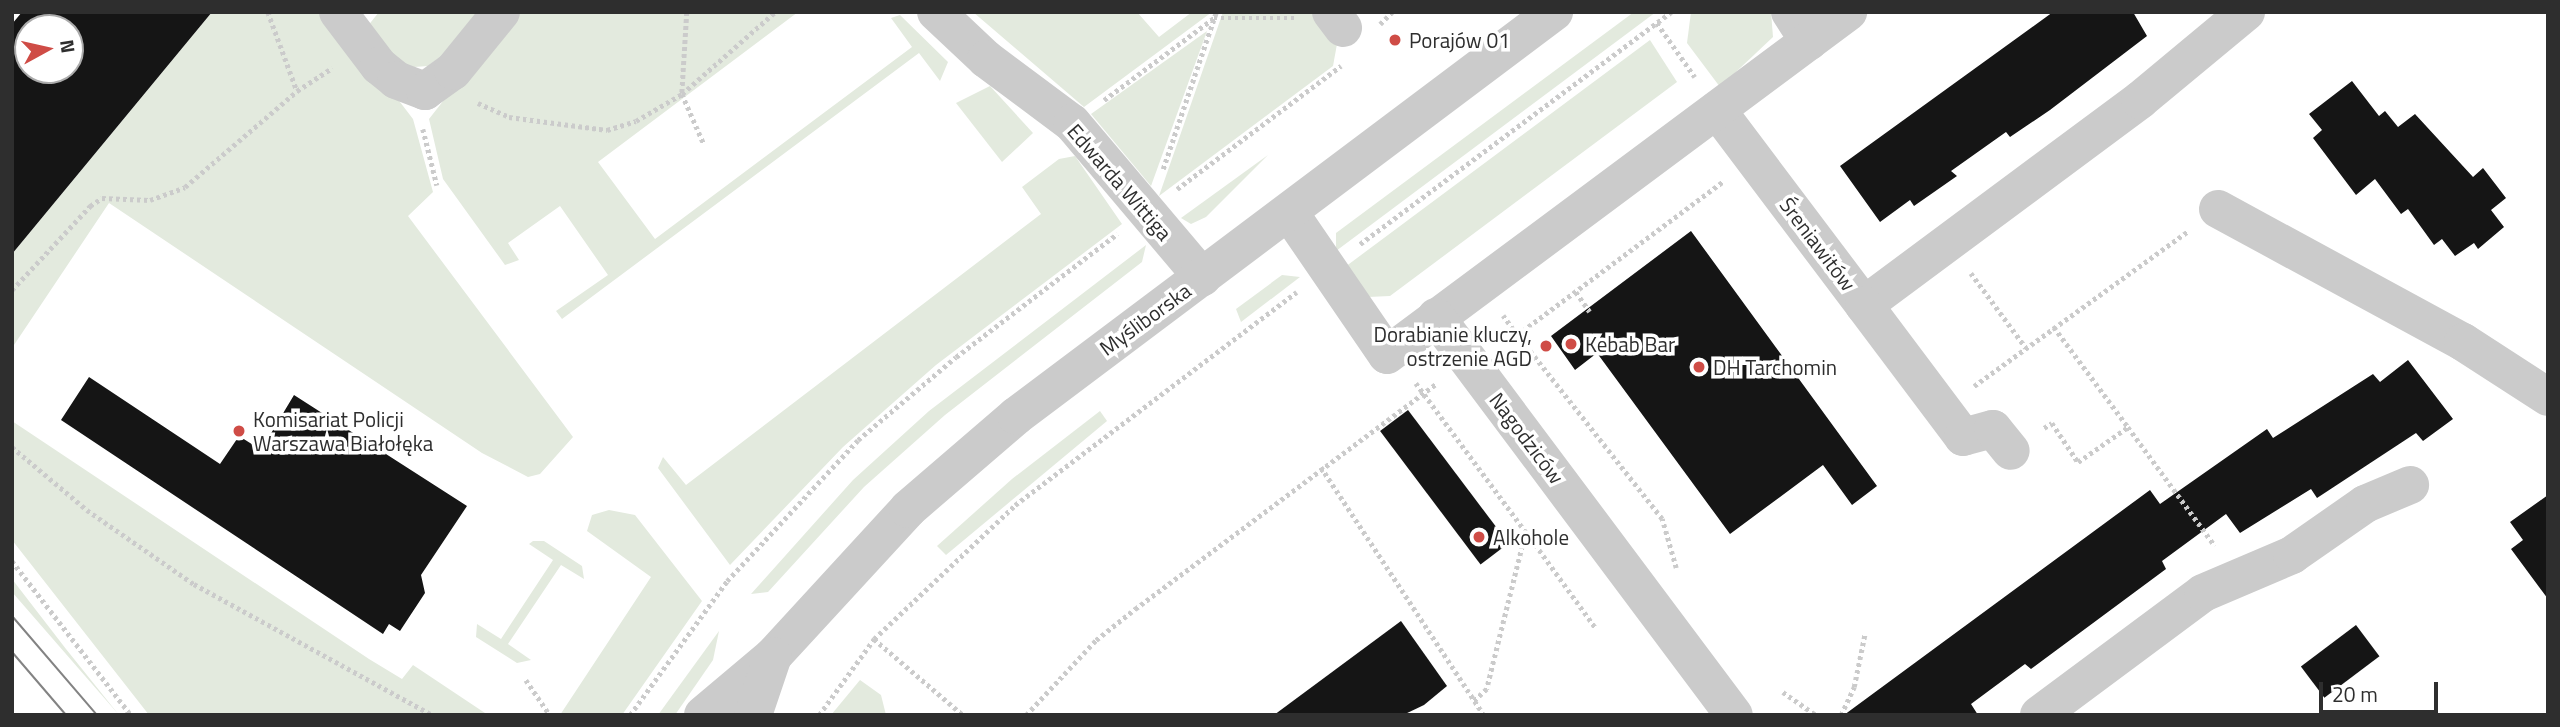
<!DOCTYPE html>
<meta charset="utf-8">
<style>
body{margin:0}
#map{position:relative;width:2560px;height:727px;overflow:hidden;background:#fff;font-family:"Titillium Web",sans-serif}
div>[style]{position:absolute}
[style*='--x']{left:calc(var(--x)*1px);top:calc(var(--y)*1px);width:calc(var(--w)*1px);rotate:calc(var(--a)*1deg)}
.green>*{inset:0;background:#e3eade}
.building>*{inset:0;background:#151515;transform-origin:0 0}
.path>*{height:4.5px;margin-top:-2.25px;transform-origin:0;background:repeating-linear-gradient(90deg,#cbcbcb 0 3.5px,transparent 0 7px)}
.minor>*{height:38px;margin:-19px;padding:0 19px;transform-origin:19px;border-radius:19px;background:#cbcbcb}
.tram>*{height:2px;margin:-1px;padding:0 1px;transform-origin:1px;border-radius:1px;background:#838383}
.dots>*{width:19px;height:19px;translate:-50% -50%;box-sizing:border-box;border:4px solid #fff;border-radius:50%}
span{translate:-50% -50%;white-space:nowrap;text-align:center;line-height:1.15;-webkit-text-stroke:7px #fff;paint-order:stroke}
.poi-label{font-size:21px;color:#2e2e2e}
.left{translate:0 -50%;text-align:left}
.right{translate:-100% -50%;text-align:right}
.street-label{font-size:21px;color:#2e2e2e}
.frame{position:absolute;inset:0;border:14px solid #2e2e2e;pointer-events:none}
.north{position:absolute;left:14px;top:14px;width:70px;height:70px;box-sizing:border-box;background:#fff;border:2px solid #ababab;border-radius:50%;rotate:82deg;font-size:19px;font-weight:700;line-height:28px;text-align:center;color:#2e2e2e}
.north::after{content:'';display:block;margin:auto;width:24px;height:32px;background:#cf4c46;clip-path:polygon(50% 0,100% 100%,50% 72%,0 100%)}
.scale{position:absolute;left:2319px;top:682px;width:119px;height:32px;box-sizing:border-box;border:4px solid #2e2e2e;border-top:0;padding-left:9px;font-size:21px;line-height:24px;white-space:nowrap;color:#2e2e2e;-webkit-text-stroke:5px #fff;paint-order:stroke}
</style>
<div id="map">
<div class="green">
<i style="clip-path:polygon(212px 12px,331px 12px,413px 119px,433px 192px,408px 216px,573px 437px,540px 474px,528px 477px,482px 453px,109px 203px,12px 348px,12px 254px)"></i>
<i style="clip-path:polygon(379px 12px,488px 12px,470px 35px,428px 66px,414px 67px,399px 63px,367px 27px)"></i>
<i style="clip-path:polygon(513px 12px,798px 12px,598px 162px,655px 239px,912px 47px,891px 18px,900px 15px,948px 62px,940px 81px,919px 53px,562px 319px,556px 311px,608px 275px,560px 206px,508px 243px,519px 260px,505px 265px,443px 179px,429px 119px)"></i>
<i style="clip-path:polygon(973px 12px,1137px 12px,1159px 37px,1192px 12px,1212px 12px,1084px 107px)"></i>
<i style="clip-path:polygon(1223px 12px,1314px 12px,1337px 44px,1333px 66px,1159px 196px)"></i>
<i style="clip-path:polygon(1634px 12px,1656px 12px,1336px 251px,1336px 233px)"></i>
<i style="clip-path:polygon(1691px 12px,1771px 12px,1773px 37px,1720px 87px,1687px 43px)"></i>
<i style="clip-path:polygon(1207px 31px,1151px 186px,1091px 114px)"></i>
<i style="clip-path:polygon(1650px 40px,1677px 82px,1390px 296px,1368px 297px,1345px 267px)"></i>
<i style="clip-path:polygon(990px 86px,1033px 133px,1002px 162px,956px 103px)"></i>
<i style="clip-path:polygon(1268px 155px,1206px 217px,1191px 224px,1181px 218px)"></i>
<i style="clip-path:polygon(1075px 156px,1122px 224px,936px 365px,843px 447px,730px 565px,658px 468px,663px 457px,686px 485px,1041px 214px,1022px 187px,1059px 159px)"></i>
<i style="clip-path:polygon(1146px 245px,1142px 262px,945px 415px,864px 487px,768px 592px,751px 594px,853px 480px,929px 411px)"></i>
<i style="clip-path:polygon(1282px 275px,1300px 277px,1241px 322px,1236px 309px)"></i>
<i style="clip-path:polygon(1100px 411px,1107px 421px,946px 555px,937px 546px,1012px 479px)"></i>
<i style="clip-path:polygon(12px 421px,369px 659px,402px 679px,413px 665px,488px 715px,149px 715px,12px 540px)"></i>
<i style="clip-path:polygon(609px 510px,635px 515px,702px 601px,622px 715px,560px 715px,651px 577px,587px 531px,592px 515px)"></i>
<i style="clip-path:polygon(533px 541px,544px 541px,582px 566px,584px 579px,561px 565px,508px 644px,531px 660px,517px 663px,476px 637px,477px 624px,501px 639px,553px 560px,529px 544px)"></i>
<i style="clip-path:polygon(12px 579px,66px 649px,119px 715px,12px 592px)"></i>
<i style="clip-path:polygon(719px 631px,713px 660px,675px 715px,658px 715px)"></i>
<i style="clip-path:polygon(860px 680px,881px 695px,886px 715px,831px 715px)"></i>
</div>
<div class="building">
<i style="clip-path:polygon(evenodd,22px 12px,212px 12px,12px 254px,12px 24px,22px 12px,28px 28px,70px 28px,70px 70px,28px 70px,28px 28px)"></i>
<i style="clip-path:polygon(2053px 12px,2133px 12px,2147px 36px,2050px 110px,2010px 137px,2006px 132px,1951px 171px,1957px 176px,1914px 206px,1910px 200px,1880px 222px,1840px 166px)"></i>
<i style="clip-path:polygon(2352px 81px,2379px 116px,2385px 111px,2398px 127px,2415px 114px,2473px 177px,2483px 168px,2506px 198px,2491px 210px,2504px 227px,2478px 249px,2474px 243px,2455px 256px,2442px 239px,2434px 245px,2408px 209px,2401px 214px,2375px 179px,2356px 195px,2313px 138px,2322px 130px,2309px 114px)"></i>
<i style="clip-path:polygon(1691px 231px,1877px 486px,1852px 505px,1823px 465px,1730px 534px,1597px 353px,1575px 370px,1551px 336px)"></i>
<i style="clip-path:polygon(2408px 360px,2453px 419px,2423px 441px,2416px 433px,2317px 498px,2311px 489px,2240px 533px,2226px 514px,2162px 561px,2166px 569px,2031px 669px,2025px 664px,1971px 704px,1978px 715px,1844px 715px,2150px 490px,2160px 504px,2267px 429px,2273px 438px,2373px 374px,2380px 382px)"></i>
<i style="clip-path:polygon(89px 377px,220px 464px,239px 436px,261px 450px,294px 395px,467px 506px,421px 575px,425px 593px,400px 631px,389px 624px,383px 634px,61px 420px)"></i>
<i style="left:1408px;top:410px;width:167px;height:35px;rotate:53deg"></i>
<i style="clip-path:polygon(2548px 495px,2548px 599px,2511px 549px,2523px 540px,2510px 522px)"></i>
<i style="clip-path:polygon(1401px 621px,1447px 686px,1424px 705px,1403px 715px,1274px 715px)"></i>
<i style="left:2356px;top:625px;width:39px;height:69px;rotate:53deg"></i>
</div>
<div class="path">
<i style="--x:268;--y:12;--w:84;--a:69.8"></i>
<i style="--x:687;--y:12;--w:82;--a:93.5"></i>
<i style="--x:682;--y:94;--w:55;--a:66.3"></i>
<i style="--x:1657;--y:23;--w:66;--a:54.9"></i>
<i style="--x:1380;--y:24;--w:17;--a:-45"></i>
<i style="--x:1104;--y:100;--w:137;--a:-36.7"></i>
<i style="--x:1214;--y:18;--w:81;--a:0"></i>
<i style="--x:478;--y:103;--w:34;--a:24"></i>
<i style="--x:509;--y:117;--w:99;--a:7.6"></i>
<i style="--x:607;--y:130;--w:30;--a:-17"></i>
<i style="--x:636;--y:121;--w:53;--a:-30.4"></i>
<i style="--x:682;--y:94;--w:124;--a:-41.4"></i>
<i style="--x:423;--y:129;--w:58;--a:76"></i>
<i style="--x:1163;--y:169;--w:166;--a:-71.3"></i>
<i style="--x:1177;--y:189;--w:205;--a:-36.9"></i>
<i style="--x:1360;--y:244;--w:388;--a:-36.7"></i>
<i style="--x:1971;--y:273;--w:93;--a:53.7"></i>
<i style="--x:12;--y:290;--w:115;--a:-47.1"></i>
<i style="--x:90;--y:206;--w:14;--a:-34"></i>
<i style="--x:102;--y:198;--w:48;--a:2.4"></i>
<i style="--x:150;--y:200;--w:37;--a:-20"></i>
<i style="--x:185;--y:187;--w:148;--a:-40.6"></i>
<i style="--x:297;--y:91;--w:42;--a:-33.3"></i>
<i style="--x:1576;--y:292;--w:24;--a:55"></i>
<i style="--x:2054;--y:327;--w:124;--a:53.5"></i>
<i style="--x:1503;--y:342;--w:16;--a:-27"></i>
<i style="--x:1517;--y:335;--w:24;--a:-126"></i>
<i style="--x:1416;--y:383;--w:185;--a:53.6"></i>
<i style="--x:1526;--y:532;--w:162;--a:104"></i>
<i style="--x:1487;--y:689;--w:18;--a:137"></i>
<i style="--x:1974;--y:386;--w:264;--a:-35.9"></i>
<i style="--x:2044;--y:428;--w:9;--a:-32"></i>
<i style="--x:2052;--y:423;--w:47;--a:56.3"></i>
<i style="--x:2078;--y:462;--w:61;--a:-35"></i>
<i style="--x:2128;--y:427;--w:147;--a:53.8"></i>
<i style="--x:12;--y:447;--w:98;--a:40"></i>
<i style="--x:87;--y:510;--w:130;--a:34.7"></i>
<i style="--x:194;--y:584;--w:272;--a:28.8"></i>
<i style="--x:1321;--y:467;--w:295;--a:56.7"></i>
<i style="--x:1527;--y:533;--w:116;--a:54.1"></i>
<i style="--x:12;--y:561;--w:195;--a:52.3"></i>
<i style="--x:1676;--y:568;--w:51;--a:-105.9"></i>
<i style="--x:1662;--y:519;--w:234;--a:-128.2"></i>
<i style="--x:1517;--y:335;--w:256;--a:-36.7"></i>
<i style="--x:874;--y:639;--w:117;--a:40.5"></i>
<i style="--x:526;--y:680;--w:42;--a:55.6"></i>
<i style="--x:1783;--y:692;--w:40;--a:34.9"></i>
<i style="--x:630;--y:715;--w:165;--a:-54.1"></i>
<i style="--x:727;--y:581;--w:192;--a:-47.1"></i>
<i style="--x:858;--y:440;--w:128;--a:-40.3"></i>
<i style="--x:956;--y:357;--w:203;--a:-37.4"></i>
<i style="--x:819;--y:715;--w:94;--a:-54.1"></i>
<i style="--x:874;--y:639;--w:195;--a:-43.5"></i>
<i style="--x:1015;--y:505;--w:353;--a:-37.1"></i>
<i style="--x:1026;--y:715;--w:103;--a:-47"></i>
<i style="--x:1096;--y:640;--w:50;--a:-38.5"></i>
<i style="--x:1135;--y:609;--w:376;--a:-36.8"></i>
<i style="--x:1841;--y:715;--w:31;--a:-65"></i>
<i style="--x:1854;--y:687;--w:55;--a:-78.5"></i>
</div>
<div class="minor">
<i style="--x:338;--y:12;--w:68;--a:52.8"></i>
<i style="--x:379;--y:66;--w:22;--a:39"></i>
<i style="--x:396;--y:80;--w:31;--a:21"></i>
<i style="--x:425;--y:91;--w:34;--a:-36"></i>
<i style="--x:453;--y:71;--w:76;--a:-50.9"></i>
<i style="--x:936;--y:12;--w:69;--a:43.2"></i>
<i style="--x:986;--y:59;--w:107;--a:36.7"></i>
<i style="--x:1072;--y:123;--w:202;--a:49.8"></i>
<i style="--x:1331;--y:12;--w:20;--a:53"></i>
<i style="--x:1790;--y:12;--w:35;--a:57"></i>
<i style="--x:1717;--y:110;--w:244;--a:53"></i>
<i style="--x:1864;--y:305;--w:344;--a:-36.6"></i>
<i style="--x:2140;--y:100;--w:138;--a:-39.7"></i>
<i style="--x:2218;--y:209;--w:279;--a:28.5"></i>
<i style="--x:2463;--y:342;--w:101;--a:32.9"></i>
<i style="--x:1289;--y:212;--w:173;--a:55.6"></i>
<i style="--x:1387;--y:355;--w:575;--a:-36.65"></i>
<i style="--x:1864;--y:305;--w:165;--a:53.1"></i>
<i style="--x:1963;--y:437;--w:31;--a:-15"></i>
<i style="--x:1993;--y:429;--w:28;--a:51"></i>
<i style="--x:1436;--y:317;--w:497;--a:53.2"></i>
<i style="--x:703;--y:715;--w:92;--a:-40.1"></i>
<i style="--x:773;--y:656;--w:200;--a:-47.4"></i>
<i style="--x:908;--y:509;--w:143;--a:-40.7"></i>
<i style="--x:1016;--y:416;--w:673;--a:-36.9"></i>
<i style="--x:753;--y:715;--w:62;--a:-71.3"></i>
<i style="--x:2039;--y:715;--w:204;--a:-36.6"></i>
<i style="--x:2203;--y:593;--w:97;--a:-23.1"></i>
<i style="--x:2292;--y:555;--w:89;--a:-34.9"></i>
<i style="--x:2365;--y:504;--w:49;--a:-22.9"></i>
</div>
<div class="tram">
<i style="--x:12;--y:616;--w:130;--a:49.4"></i>
<i style="--x:12;--y:652;--w:83;--a:49.4"></i>
</div>
<div class="dots">
<i style="left:1395px;top:40px;background:#cf4c46"></i>
<i style="left:1571px;top:344px;background:#cf4c46"></i>
<i style="left:1546px;top:346px;background:#cf4c46"></i>
<i style="left:1699px;top:367px;background:#cf4c46"></i>
<i style="left:239px;top:431px;background:#cf4c46"></i>
<i style="left:1479px;top:537px;background:#cf4c46"></i>
</div>
<div class="poi-label">
<span class="left" style="left:1409px;top:40px">Porajów 01</span>
<span class="right" style="left:1532px;top:346px">Dorabianie kluczy,<br>ostrzenie AGD</span>
<span class="left" style="left:1585px;top:344px">Kebab Bar</span>
<span class="left" style="left:1713px;top:367px">DH Tarchomin</span>
<span class="left" style="left:253px;top:431px">Komisariat Policji<br>Warszawa Białołęka</span>
<span class="left" style="left:1493px;top:537px">Alkohole</span>
</div>
<div class="street-label">
<span style="left:1120px;top:182px;rotate:49deg">Edwarda Wittiga</span>
<span style="left:1818px;top:244px;rotate:53deg">Śreniawitów</span>
<span style="left:1145px;top:319px;rotate:-36deg">Myśliborska</span>
<span style="left:1527px;top:438px;rotate:53deg">Nagodziców</span>
</div>
<div class="frame"></div>
<div class="north">N</div>
<div class="scale">20 m</div>
</div>
